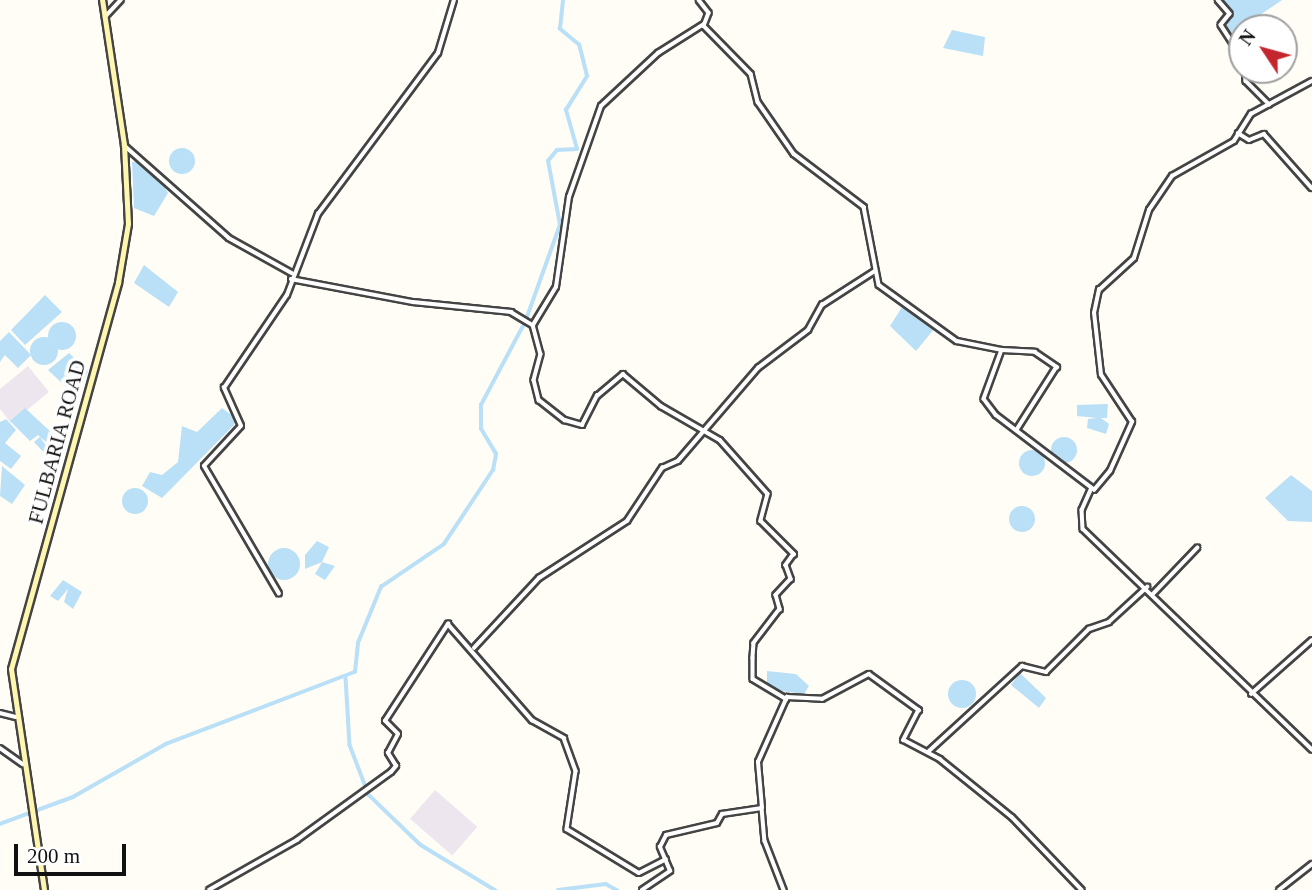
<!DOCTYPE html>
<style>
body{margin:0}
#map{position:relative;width:1312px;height:890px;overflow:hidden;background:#fffdf5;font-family:Georgia,serif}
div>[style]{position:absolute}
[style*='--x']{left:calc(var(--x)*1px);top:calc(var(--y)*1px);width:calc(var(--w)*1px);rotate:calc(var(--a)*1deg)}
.industrial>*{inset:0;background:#eee6ef;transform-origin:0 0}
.water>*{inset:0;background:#b9e0f7}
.round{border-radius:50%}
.canal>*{height:3.5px;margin:-1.75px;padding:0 1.75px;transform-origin:1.75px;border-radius:1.75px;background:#b9e0f7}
.roads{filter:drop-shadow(2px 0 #444) drop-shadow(-2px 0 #444) drop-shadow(0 2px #444) drop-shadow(0 -2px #444)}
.minor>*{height:3.5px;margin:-1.75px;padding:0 1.75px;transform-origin:1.75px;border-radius:1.75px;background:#fff}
.secondary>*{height:4.5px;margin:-2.25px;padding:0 2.25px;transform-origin:2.25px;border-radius:2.25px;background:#fff6b0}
span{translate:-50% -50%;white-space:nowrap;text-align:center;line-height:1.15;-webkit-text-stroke:7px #fff;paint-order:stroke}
.street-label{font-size:21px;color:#111}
.north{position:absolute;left:1228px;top:14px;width:70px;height:70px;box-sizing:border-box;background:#fff;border:2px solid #a0a0a0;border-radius:50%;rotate:306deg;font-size:19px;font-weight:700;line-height:28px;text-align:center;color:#111}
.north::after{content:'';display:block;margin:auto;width:24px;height:32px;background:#c4262e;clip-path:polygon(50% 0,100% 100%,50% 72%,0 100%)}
.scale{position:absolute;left:14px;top:844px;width:112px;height:32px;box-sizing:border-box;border:4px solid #111;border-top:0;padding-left:9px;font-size:21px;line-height:24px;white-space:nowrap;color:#111;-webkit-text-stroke:5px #fff;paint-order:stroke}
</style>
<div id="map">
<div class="industrial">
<i style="clip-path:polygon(28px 366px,49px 392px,11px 423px,0 409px,0 389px)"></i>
<i style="left:435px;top:790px;width:56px;height:38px;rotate:41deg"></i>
</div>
<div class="water">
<i style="clip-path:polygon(1221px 0,1282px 0,1254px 19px,1255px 28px,1242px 28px,1242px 52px,1226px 28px,1232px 12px)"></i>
<i style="clip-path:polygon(952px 30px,985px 37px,983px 56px,943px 48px)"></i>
<i class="round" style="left:169px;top:148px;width:26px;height:26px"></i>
<i style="clip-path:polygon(137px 161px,154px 170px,168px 193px,154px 216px,134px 208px,132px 162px)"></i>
<i style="clip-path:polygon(144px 265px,178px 292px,169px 307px,134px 283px)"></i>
<i style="clip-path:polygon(45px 295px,62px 312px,25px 345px,11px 330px)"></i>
<i style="clip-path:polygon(904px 304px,935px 328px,916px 351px,890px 326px)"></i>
<i class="round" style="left:48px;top:322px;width:28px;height:28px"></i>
<i style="clip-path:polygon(9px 332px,31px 355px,18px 368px,5px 355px,0 362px,0 341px)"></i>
<i class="round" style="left:30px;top:337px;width:28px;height:28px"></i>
<i style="clip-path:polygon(69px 353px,88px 371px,78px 398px,48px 370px)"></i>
<i style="clip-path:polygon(1108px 404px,1107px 418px,1101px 418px,1109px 424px,1106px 434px,1087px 428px,1088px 419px,1097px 418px,1077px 416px,1077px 405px)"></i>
<i style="clip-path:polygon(25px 408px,66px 446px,63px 456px,57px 452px,60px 470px,34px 442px,40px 437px,51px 453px,56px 451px,38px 435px,30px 441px,10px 421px)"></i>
<i style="clip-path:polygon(222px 408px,237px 419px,233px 426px,162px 498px,142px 486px,150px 472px,162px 475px,178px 462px,182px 426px,197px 432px)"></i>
<i style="clip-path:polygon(6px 419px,16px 430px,5px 443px,21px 456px,11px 469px,0 461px,0 422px)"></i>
<i class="round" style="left:1051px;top:437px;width:26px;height:26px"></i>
<i class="round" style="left:1019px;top:450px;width:26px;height:26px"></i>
<i style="clip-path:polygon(2px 466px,25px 485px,12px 504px,0 496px)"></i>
<i style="clip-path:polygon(1291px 475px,1312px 491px,1312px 522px,1288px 521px,1265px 498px)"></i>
<i class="round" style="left:122px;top:488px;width:26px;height:26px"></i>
<i class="round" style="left:1009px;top:506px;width:26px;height:26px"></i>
<i style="clip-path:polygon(317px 541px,329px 547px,322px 562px,335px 566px,325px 580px,315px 574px,322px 562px,305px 569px,305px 555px)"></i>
<i class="round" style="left:268px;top:548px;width:32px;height:32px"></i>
<i style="clip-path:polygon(63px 580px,82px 592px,73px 609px,64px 602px,68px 589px,58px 601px,50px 596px)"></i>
<i style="clip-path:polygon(767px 671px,796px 674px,809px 686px,804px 694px,782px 691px,767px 683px)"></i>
<i style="clip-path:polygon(1020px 673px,1046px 698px,1039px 708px,1011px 685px)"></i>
<i class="round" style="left:948px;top:680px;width:28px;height:28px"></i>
</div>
<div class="canal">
<i style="--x:527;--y:317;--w:98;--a:-70.3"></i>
<i style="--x:560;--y:225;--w:65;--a:-100.6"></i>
<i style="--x:548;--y:161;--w:14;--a:-51"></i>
<i style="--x:557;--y:150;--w:20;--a:-3"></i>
<i style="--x:577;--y:149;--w:41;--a:-105.8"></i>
<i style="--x:566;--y:110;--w:40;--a:-58"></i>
<i style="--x:587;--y:76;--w:32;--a:-104"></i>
<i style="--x:579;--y:45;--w:25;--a:-140"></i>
<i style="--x:560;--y:29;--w:29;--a:-84"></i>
<i style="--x:346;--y:678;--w:67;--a:86.6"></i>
<i style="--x:350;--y:745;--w:53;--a:69.2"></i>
<i style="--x:369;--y:795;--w:72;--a:43.9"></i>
<i style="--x:421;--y:845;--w:87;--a:31.3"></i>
<i style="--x:0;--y:824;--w:78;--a:-20.3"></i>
<i style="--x:73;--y:797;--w:107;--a:-29.7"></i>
<i style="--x:166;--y:744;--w:202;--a:-20.9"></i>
<i style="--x:355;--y:672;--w:29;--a:-84"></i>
<i style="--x:358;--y:643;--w:61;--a:-67.7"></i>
<i style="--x:381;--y:587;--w:76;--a:-34.3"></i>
<i style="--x:444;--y:544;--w:89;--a:-56.5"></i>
<i style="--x:493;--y:470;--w:16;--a:-79"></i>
<i style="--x:496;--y:454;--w:29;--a:-121"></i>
<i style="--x:481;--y:429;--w:24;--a:-90"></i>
<i style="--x:481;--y:405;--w:92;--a:-62"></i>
<i style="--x:558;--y:890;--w:48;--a:-7.1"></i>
<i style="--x:606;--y:884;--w:13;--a:29"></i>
</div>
<div class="roads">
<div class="minor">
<i style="--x:699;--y:0;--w:16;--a:52"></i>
<i style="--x:709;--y:13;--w:14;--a:111"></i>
<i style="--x:704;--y:26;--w:67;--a:45.6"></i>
<i style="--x:751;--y:74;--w:29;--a:76"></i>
<i style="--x:758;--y:102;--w:63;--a:55.3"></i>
<i style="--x:794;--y:154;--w:88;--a:37.1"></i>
<i style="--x:864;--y:207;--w:79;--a:79.1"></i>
<i style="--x:879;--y:285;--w:96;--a:35.7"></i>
<i style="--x:957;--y:341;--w:46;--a:11.3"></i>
<i style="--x:1002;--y:350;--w:52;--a:110.2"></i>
<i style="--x:984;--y:399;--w:20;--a:53"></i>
<i style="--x:996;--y:415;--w:121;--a:37.2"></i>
<i style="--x:1092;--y:488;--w:24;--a:114"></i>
<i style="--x:1082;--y:510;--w:19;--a:87"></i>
<i style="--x:1083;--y:529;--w:318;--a:43.9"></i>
<i style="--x:1218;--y:0;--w:18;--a:49"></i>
<i style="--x:1230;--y:14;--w:14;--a:129"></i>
<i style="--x:1221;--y:25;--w:38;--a:57"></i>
<i style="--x:105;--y:17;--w:23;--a:-47"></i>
<i style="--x:1245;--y:70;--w:11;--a:85"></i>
<i style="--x:1246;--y:81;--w:33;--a:45"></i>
<i style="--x:1238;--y:133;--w:13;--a:32"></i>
<i style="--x:1249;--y:140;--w:16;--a:-22"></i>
<i style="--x:1264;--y:134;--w:72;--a:48.4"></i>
<i style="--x:124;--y:145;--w:140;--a:41.5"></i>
<i style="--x:229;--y:238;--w:72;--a:29.1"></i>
<i style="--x:291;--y:279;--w:124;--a:10.7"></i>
<i style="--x:413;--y:302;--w:99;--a:5.8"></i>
<i style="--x:511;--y:312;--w:26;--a:31"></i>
<i style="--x:533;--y:325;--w:30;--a:75"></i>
<i style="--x:541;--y:354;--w:27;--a:105"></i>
<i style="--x:534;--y:380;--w:21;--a:76"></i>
<i style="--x:539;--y:400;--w:33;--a:38"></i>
<i style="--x:565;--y:420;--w:18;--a:16"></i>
<i style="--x:582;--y:425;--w:33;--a:-63"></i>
<i style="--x:597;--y:396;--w:34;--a:-40"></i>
<i style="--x:623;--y:374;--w:50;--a:40.1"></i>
<i style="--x:661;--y:406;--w:68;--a:30"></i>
<i style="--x:720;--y:440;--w:72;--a:48.4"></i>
<i style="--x:768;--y:494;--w:28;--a:105"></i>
<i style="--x:761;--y:521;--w:47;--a:45"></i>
<i style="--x:794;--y:554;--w:14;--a:126"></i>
<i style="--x:786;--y:565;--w:15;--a:70"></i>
<i style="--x:791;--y:579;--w:22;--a:133"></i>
<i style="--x:776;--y:595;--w:15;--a:74"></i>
<i style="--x:780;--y:609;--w:43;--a:127.4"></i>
<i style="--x:754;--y:643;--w:15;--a:94"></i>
<i style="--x:753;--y:658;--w:21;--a:90"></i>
<i style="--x:753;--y:679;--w:39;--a:31"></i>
<i style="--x:533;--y:325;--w:44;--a:-58.8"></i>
<i style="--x:556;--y:287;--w:91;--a:-81.8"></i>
<i style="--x:569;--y:197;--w:96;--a:-70.6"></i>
<i style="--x:601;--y:106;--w:78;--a:-42.9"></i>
<i style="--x:658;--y:53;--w:54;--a:-32.2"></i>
<i style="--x:1002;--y:350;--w:33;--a:3"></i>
<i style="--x:1035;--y:352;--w:27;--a:34"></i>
<i style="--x:1057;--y:367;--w:75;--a:122.4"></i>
<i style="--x:1094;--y:490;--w:25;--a:-50"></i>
<i style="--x:1110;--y:471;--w:54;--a:-65.8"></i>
<i style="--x:1132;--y:422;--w:56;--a:-123.4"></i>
<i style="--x:1101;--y:375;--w:62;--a:-96.4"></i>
<i style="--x:1094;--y:313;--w:24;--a:-78"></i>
<i style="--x:1099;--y:290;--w:47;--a:-42.4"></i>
<i style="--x:1134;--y:258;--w:50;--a:-72.6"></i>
<i style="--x:1149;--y:210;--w:41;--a:-55.9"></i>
<i style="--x:1172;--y:176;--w:71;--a:-29.4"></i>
<i style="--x:1234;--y:141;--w:32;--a:-58"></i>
<i style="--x:1251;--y:114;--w:69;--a:-28.4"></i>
<i style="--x:279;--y:594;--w:148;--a:-120.4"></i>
<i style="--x:204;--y:466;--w:54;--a:-47.2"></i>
<i style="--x:241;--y:426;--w:42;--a:-114.1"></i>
<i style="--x:224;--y:388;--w:112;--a:-55.9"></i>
<i style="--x:287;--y:295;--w:87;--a:-69.1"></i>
<i style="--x:318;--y:214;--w:201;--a:-53.3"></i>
<i style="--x:438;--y:53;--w:55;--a:-73.2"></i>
<i style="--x:1153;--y:594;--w:64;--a:-46.3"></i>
<i style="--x:474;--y:648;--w:96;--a:-47.1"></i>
<i style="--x:539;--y:578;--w:105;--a:-32.9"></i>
<i style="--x:627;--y:521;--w:64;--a:-56.6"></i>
<i style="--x:662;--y:468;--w:17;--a:-24"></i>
<i style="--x:678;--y:461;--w:123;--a:-49.3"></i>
<i style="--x:758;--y:368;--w:63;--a:-37.2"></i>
<i style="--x:808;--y:330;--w:29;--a:-61"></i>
<i style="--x:822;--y:305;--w:63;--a:-32.7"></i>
<i style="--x:1251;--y:694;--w:81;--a:-41.5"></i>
<i style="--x:0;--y:713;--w:16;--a:14"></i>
<i style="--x:0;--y:748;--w:28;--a:35"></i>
<i style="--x:929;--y:751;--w:126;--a:-42.4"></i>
<i style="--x:1022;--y:666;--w:25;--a:14"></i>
<i style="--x:1046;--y:672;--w:61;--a:-45"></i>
<i style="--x:1089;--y:629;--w:21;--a:-19"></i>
<i style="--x:1109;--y:622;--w:52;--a:-42.6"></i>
<i style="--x:762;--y:808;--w:33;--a:85"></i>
<i style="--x:765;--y:841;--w:53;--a:68.8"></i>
<i style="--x:209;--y:890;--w:101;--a:-29.6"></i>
<i style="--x:297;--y:840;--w:116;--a:-35.9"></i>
<i style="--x:391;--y:772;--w:8;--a:-50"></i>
<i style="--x:396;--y:766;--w:15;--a:-122"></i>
<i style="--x:388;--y:753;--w:21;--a:-62"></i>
<i style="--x:398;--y:734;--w:18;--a:-135"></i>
<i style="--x:385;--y:721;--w:116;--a:-57"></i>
<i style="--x:448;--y:624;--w:128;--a:48.8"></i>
<i style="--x:532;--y:720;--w:37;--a:29"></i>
<i style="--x:564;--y:738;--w:35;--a:70"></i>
<i style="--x:576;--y:771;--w:59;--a:98.8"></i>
<i style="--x:567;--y:829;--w:84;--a:31.4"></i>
<i style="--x:639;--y:873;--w:30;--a:-27"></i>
<i style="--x:642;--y:890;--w:34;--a:-34"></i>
<i style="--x:670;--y:871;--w:26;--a:-113"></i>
<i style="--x:660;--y:847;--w:13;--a:-63"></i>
<i style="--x:666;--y:835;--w:52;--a:-13.2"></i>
<i style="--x:717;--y:823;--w:10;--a:-61"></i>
<i style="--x:722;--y:814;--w:40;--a:-8.5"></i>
<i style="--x:762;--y:808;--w:46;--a:-95"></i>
<i style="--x:758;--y:762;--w:71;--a:-66"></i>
<i style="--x:787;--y:697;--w:35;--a:3"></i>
<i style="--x:822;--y:699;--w:53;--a:-28"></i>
<i style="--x:869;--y:674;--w:62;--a:35.8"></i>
<i style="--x:919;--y:710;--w:34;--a:117"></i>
<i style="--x:904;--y:740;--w:41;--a:27.8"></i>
<i style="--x:940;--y:759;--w:92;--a:38.9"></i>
<i style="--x:1012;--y:817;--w:101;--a:46.2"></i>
<i style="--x:1279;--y:890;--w:42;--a:-38.2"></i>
</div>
<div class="secondary">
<i style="--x:44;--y:890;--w:223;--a:-98.5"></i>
<i style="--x:11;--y:669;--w:401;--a:-74.5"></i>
<i style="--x:118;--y:283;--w:60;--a:-80.4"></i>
<i style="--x:128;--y:224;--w:79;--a:-92.9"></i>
<i style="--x:124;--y:145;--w:147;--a:-98.6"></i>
</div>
</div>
<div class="street-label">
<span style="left:57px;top:442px;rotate:-75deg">FULBARIA ROAD</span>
</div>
<div class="north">N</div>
<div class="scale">200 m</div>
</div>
